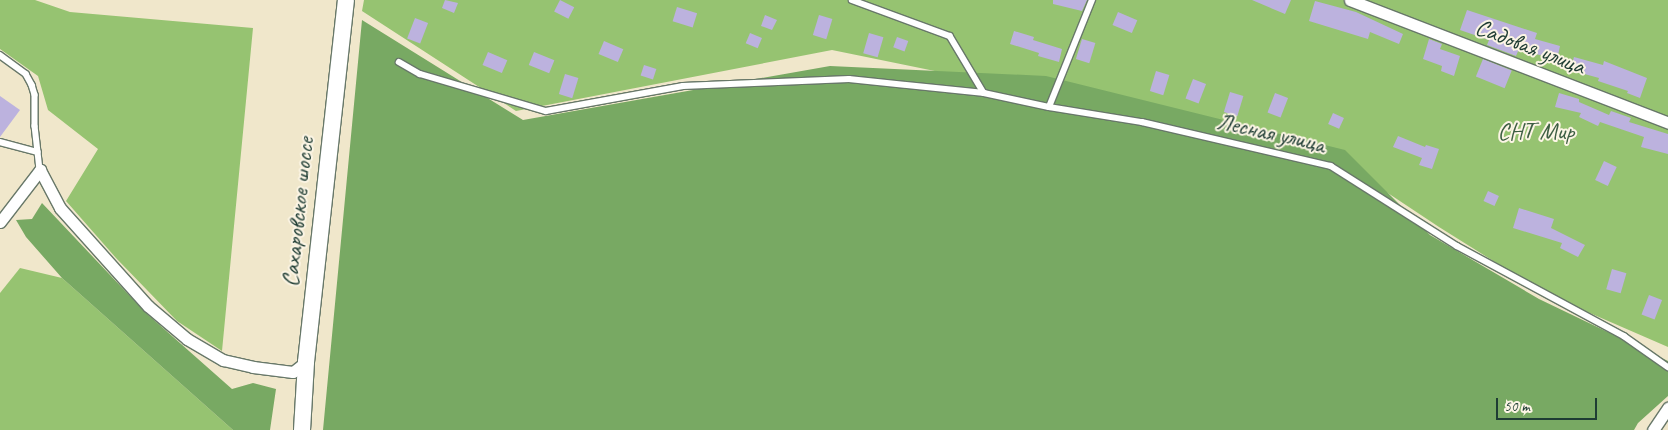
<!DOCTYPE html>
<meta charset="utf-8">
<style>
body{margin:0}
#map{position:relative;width:1668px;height:430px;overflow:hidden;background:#f0e7cb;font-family:Caveat,sans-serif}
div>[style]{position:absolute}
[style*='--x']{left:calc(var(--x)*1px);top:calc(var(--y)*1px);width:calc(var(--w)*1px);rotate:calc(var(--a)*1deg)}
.green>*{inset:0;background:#96c371}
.forest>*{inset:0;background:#78a963}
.building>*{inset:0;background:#bcb2de;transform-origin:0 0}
.roads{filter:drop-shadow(1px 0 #687869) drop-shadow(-1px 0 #687869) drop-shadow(0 1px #687869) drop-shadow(0 -1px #687869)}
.lane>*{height:5.5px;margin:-2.75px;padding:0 2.75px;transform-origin:2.75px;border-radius:2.75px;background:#fff}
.street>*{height:11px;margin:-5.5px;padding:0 5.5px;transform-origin:5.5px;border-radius:5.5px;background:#fff}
.secondary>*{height:16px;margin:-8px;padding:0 8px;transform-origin:8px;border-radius:8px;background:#fff}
span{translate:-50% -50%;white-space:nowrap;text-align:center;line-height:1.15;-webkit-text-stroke:4px #fcf5e5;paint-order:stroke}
.street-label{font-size:24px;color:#1f3d34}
.park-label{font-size:24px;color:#3d5e43}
.scale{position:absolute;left:1496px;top:398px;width:101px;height:22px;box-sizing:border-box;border:2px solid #1f3d34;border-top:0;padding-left:6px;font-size:15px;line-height:18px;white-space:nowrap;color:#1f3d34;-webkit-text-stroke:4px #fcf5e5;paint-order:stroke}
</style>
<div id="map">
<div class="green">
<i style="clip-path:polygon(0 0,35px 0,70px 12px,253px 28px,222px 351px,177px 321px,116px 258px,66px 201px,98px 149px,48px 110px,38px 76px,0 49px)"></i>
<i style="clip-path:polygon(364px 0,1668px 0,1668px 347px,1546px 294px,1439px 227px,1323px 150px,832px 50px,516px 111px,362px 11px)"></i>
<i style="clip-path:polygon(20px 268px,62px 278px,233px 430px,0 430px,0 293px)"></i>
</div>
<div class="forest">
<i style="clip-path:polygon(362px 20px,523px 120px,830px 66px,1046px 76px,1345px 150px,1430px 235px,1539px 299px,1668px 361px,1668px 396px,1638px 423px,1634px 430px,323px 430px)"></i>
<i style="clip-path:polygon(42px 203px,146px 313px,232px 389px,253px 383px,276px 389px,270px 430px,233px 430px,62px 278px,26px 237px,16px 220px,32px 219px)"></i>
</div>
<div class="building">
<i style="clip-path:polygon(445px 0,458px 3px,454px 13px,442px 8px)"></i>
<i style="left:560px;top:0;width:16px;height:13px;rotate:27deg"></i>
<i style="clip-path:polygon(1053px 0,1087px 0,1082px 11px,1053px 4px)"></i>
<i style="clip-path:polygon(1252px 0,1291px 0,1285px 14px)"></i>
<i style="clip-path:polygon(1315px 1px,1356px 12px,1403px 34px,1399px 44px,1370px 32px,1368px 39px,1309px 21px)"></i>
<i style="left:677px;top:7px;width:21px;height:15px;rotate:17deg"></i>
<i style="clip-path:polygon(1467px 10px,1537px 33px,1535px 39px,1560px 46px,1557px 60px,1519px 49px,1516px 56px,1487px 45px,1489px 40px,1460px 30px)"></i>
<i style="left:1118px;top:12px;width:21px;height:14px;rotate:23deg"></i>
<i style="clip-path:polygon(765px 15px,777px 20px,772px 30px,761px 26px)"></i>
<i style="left:819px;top:15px;width:14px;height:21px;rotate:17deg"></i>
<i style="left:415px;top:18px;width:14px;height:22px;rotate:21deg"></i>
<i style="clip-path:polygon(1014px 31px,1034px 37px,1033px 40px,1062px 49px,1059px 62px,1038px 56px,1039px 53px,1010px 44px)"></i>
<i style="left:750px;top:33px;width:13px;height:11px;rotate:23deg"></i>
<i style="left:869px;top:33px;width:15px;height:21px;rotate:16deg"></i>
<i style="left:897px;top:37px;width:12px;height:11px;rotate:20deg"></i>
<i style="left:1082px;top:39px;width:14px;height:21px;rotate:17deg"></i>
<i style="clip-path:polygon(1429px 39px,1442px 44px,1440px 49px,1460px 56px,1454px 76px,1441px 71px,1442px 66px,1423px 59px)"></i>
<i style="left:604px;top:41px;width:21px;height:14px;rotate:23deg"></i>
<i style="left:488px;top:52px;width:21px;height:14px;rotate:23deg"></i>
<i style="left:534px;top:52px;width:22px;height:14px;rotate:22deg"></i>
<i style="clip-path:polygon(1574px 57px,1603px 65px,1604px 61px,1647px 78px,1640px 98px,1627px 93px,1628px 91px,1598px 81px,1599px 78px,1570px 70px)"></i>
<i style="left:1483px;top:59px;width:31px;height:19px;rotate:22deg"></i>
<i style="left:644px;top:65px;width:13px;height:11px;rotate:18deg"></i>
<i style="left:1156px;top:71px;width:14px;height:21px;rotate:17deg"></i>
<i style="left:565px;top:74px;width:14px;height:21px;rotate:17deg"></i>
<i style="left:1193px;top:79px;width:14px;height:21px;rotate:21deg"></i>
<i style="left:1230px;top:92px;width:14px;height:21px;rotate:17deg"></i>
<i style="left:1275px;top:93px;width:14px;height:21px;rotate:21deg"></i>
<i style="clip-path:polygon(1559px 93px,1579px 99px,1579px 102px,1609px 115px,1611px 111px,1631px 118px,1629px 122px,1668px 134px,1668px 154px,1641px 147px,1644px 137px,1600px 122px,1598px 126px,1579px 117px,1581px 113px,1555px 107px)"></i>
<i style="clip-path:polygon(0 96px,20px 110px,0 137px)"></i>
<i style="left:1333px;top:113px;width:12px;height:12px;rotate:24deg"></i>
<i style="clip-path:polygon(1398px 136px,1425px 147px,1426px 145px,1439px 149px,1432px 169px,1419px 165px,1422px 158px,1393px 147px)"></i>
<i style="left:1604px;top:161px;width:14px;height:21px;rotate:25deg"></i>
<i style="left:1488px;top:191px;width:12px;height:11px;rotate:24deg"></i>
<i style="clip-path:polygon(1519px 208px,1554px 219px,1551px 228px,1585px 245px,1578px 257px,1560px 248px,1562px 243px,1513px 228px)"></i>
<i style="left:1612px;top:269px;width:15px;height:21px;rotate:16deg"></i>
<i style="left:1649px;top:295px;width:14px;height:21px;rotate:21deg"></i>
</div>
<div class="roads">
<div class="lane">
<i style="--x:852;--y:0;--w:104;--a:20.2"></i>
<i style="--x:950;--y:36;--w:66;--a:59.2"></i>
<i style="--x:984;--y:93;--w:66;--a:12.2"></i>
<i style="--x:1049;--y:107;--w:94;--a:9.2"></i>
<i style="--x:1142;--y:122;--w:194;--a:13.1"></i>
<i style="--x:1331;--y:166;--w:149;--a:32.4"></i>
<i style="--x:1457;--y:246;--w:190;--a:28.3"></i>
<i style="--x:1624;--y:336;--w:54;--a:35.2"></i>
<i style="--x:0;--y:55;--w:32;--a:36"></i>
<i style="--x:26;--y:74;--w:13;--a:61"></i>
<i style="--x:32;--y:85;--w:10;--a:73"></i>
<i style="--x:35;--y:95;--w:31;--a:90"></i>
<i style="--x:35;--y:126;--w:44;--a:83.5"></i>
<i style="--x:399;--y:62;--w:24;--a:30"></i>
<i style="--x:420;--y:74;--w:131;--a:16.4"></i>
<i style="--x:546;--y:111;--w:139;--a:-10.3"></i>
<i style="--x:683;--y:86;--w:166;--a:-2.4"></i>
<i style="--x:849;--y:79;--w:136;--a:5.9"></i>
<i style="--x:1049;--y:107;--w:115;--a:-68.1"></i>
<i style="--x:0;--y:142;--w:39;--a:15"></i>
</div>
<div class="street">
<i style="--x:1350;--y:0;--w:341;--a:21.1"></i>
<i style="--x:0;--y:222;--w:66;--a:-52.4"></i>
<i style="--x:40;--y:170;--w:43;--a:62.2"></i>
<i style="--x:60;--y:208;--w:132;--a:48.1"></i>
<i style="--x:148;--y:306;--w:51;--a:40.2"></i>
<i style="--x:187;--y:339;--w:42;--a:30.3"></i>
<i style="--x:223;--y:360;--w:31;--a:13"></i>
<i style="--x:253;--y:367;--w:40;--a:7.1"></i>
<i style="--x:293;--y:372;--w:16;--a:-38"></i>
<i style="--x:1653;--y:430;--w:27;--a:-56"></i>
</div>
<div class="secondary">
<i style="--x:302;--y:430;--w:68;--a:-86.6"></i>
<i style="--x:306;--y:362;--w:364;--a:-83.7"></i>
</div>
</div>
<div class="street-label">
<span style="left:1530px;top:47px;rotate:21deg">Садовая улица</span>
<span style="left:1271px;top:133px;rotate:13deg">Лесная улица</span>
<span style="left:298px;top:212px;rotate:-84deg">Сахаровское шоссе</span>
</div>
<div class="park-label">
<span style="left:1536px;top:132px">СНТ Мир</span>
</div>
<div class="scale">50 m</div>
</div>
